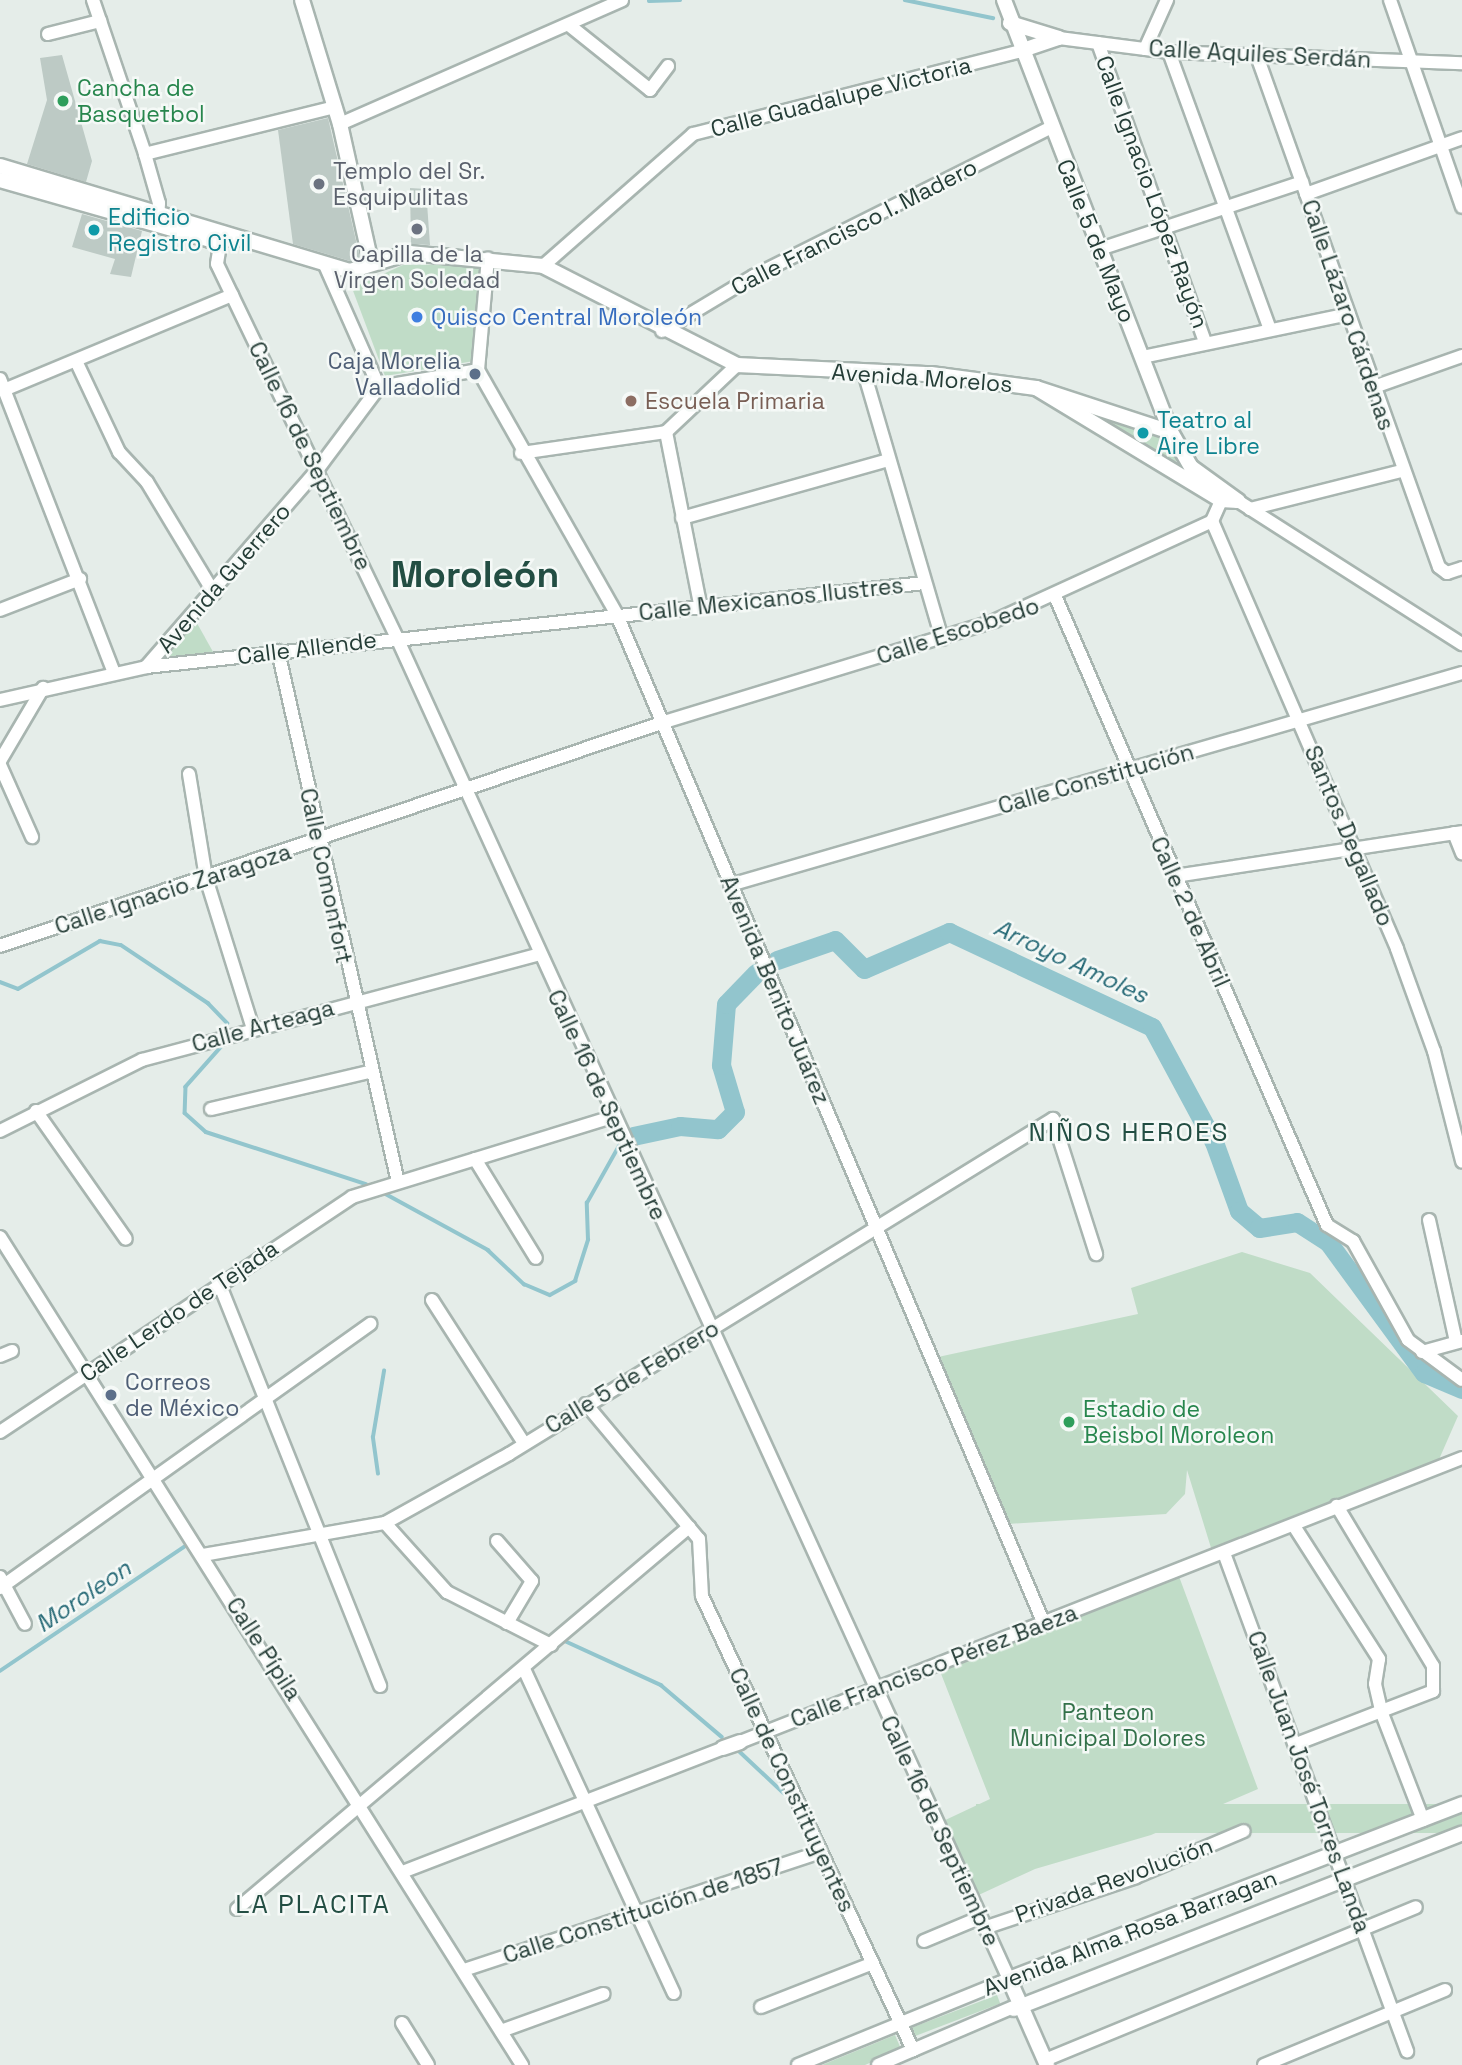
<!DOCTYPE html>
<meta charset="utf-8">
<style>
body{margin:0}
#map{position:relative;width:1462px;height:2065px;overflow:hidden;background:#e5ede9;font-family:"Space Grotesk",sans-serif}
div>[style]{position:absolute}
[style*='--x']{left:calc(var(--x)*1px);top:calc(var(--y)*1px);width:calc(var(--w)*1px);rotate:calc(var(--a)*1deg)}
.green>*{inset:0;background:#c0dcc7;transform-origin:0 0}
.stream>*{height:3.5px;margin:-1.75px;padding:0 1.75px;transform-origin:1.75px;border-radius:1.75px;background:#92c5cd}
.river>*{height:19px;margin:-9.5px;padding:0 9.5px;transform-origin:9.5px;border-radius:9.5px;background:#92c5cd}
.building>*{inset:0;background:#bdcac5}
.roads{filter:drop-shadow(2px 0 #a8b5b0) drop-shadow(-2px 0 #a8b5b0) drop-shadow(0 2px #a8b5b0) drop-shadow(0 -2px #a8b5b0)}
.minor>*{height:12px;margin:-6px;padding:0 6px;transform-origin:6px;border-radius:6px;background:#fff}
.tertiary>*{height:14px;margin:-7px;padding:0 7px;transform-origin:7px;border-radius:7px;background:#fff}
.dots>*{width:19px;height:19px;translate:-50% -50%;box-sizing:border-box;border:4px solid #f5f9f7;border-radius:50%}
span{translate:-50% -50%;white-space:nowrap;text-align:center;line-height:1.15;-webkit-text-stroke:5px #f5f9f7;paint-order:stroke}
.street-label{font-size:23px;color:#253d37}
.leisure-label{font-size:23px;color:#27864d}
.left{translate:0 -50%;text-align:left}
.worship-label{font-size:23px;color:#5b616d}
.culture-label{font-size:23px;color:#0d838f}
.shop-label{font-size:23px;color:#366cbe}
.service-label{font-size:23px;color:#4e5e75}
.right{translate:-100% -50%;text-align:right}
.education-label{font-size:23px;color:#785e54}
.park-label{font-size:23px;color:#33714a}
.water-label{font-size:24px;color:#246875;font-style:italic}
.quarter-label{font-size:26px;color:#234e43;letter-spacing:2px}
.town-label{font-size:37px;color:#234e43;font-weight:700}
</style>
<div id="map">
<div class="green">
<i style="clip-path:polygon(478px 264px,483px 273px,474px 361px,385px 376px,352px 288px,403px 265px)"></i>
<i style="clip-path:polygon(1068px 403px,1162px 435px,1180px 458px,1170px 465px)"></i>
<i style="clip-path:polygon(193px 616px,217px 659px,146px 667px)"></i>
<i style="clip-path:polygon(1242px 1252px,1310px 1273px,1458px 1416px,1437px 1464px,1212px 1551px,1187px 1470px,1185px 1494px,1166px 1514px,1008px 1524px,938px 1357px,1138px 1314px,1131px 1288px)"></i>
<i style="clip-path:polygon(1177px 1571px,1258px 1789px,1151px 1835px,1035px 1869px,970px 1899px,939px 1823px,990px 1799px,938px 1666px)"></i>
<i style="left:1462px;top:1804px;width:29px;height:486px;rotate:90deg"></i>
<i style="left:997px;top:1995px;width:9px;height:93px;rotate:69deg"></i>
<i style="clip-path:polygon(895px 2035px,901px 2049px,865px 2065px,822px 2065px)"></i>
</div>
<div class="stream">
<i style="--x:905;--y:0;--w:90;--a:11.6"></i>
<i style="--x:649;--y:1;--w:31;--a:-2"></i>
<i style="--x:0;--y:982;--w:19;--a:21"></i>
<i style="--x:18;--y:989;--w:95;--a:-30.3"></i>
<i style="--x:100;--y:941;--w:21;--a:11"></i>
<i style="--x:121;--y:945;--w:105;--a:33.7"></i>
<i style="--x:208;--y:1003;--w:28;--a:46"></i>
<i style="--x:225;--y:1043;--w:59;--a:131.6"></i>
<i style="--x:186;--y:1087;--w:26;--a:92"></i>
<i style="--x:185;--y:1113;--w:28;--a:42"></i>
<i style="--x:206;--y:1132;--w:168;--a:18"></i>
<i style="--x:384;--y:1193;--w:119;--a:28.7"></i>
<i style="--x:488;--y:1250;--w:50;--a:43.4"></i>
<i style="--x:524;--y:1284;--w:28;--a:23"></i>
<i style="--x:550;--y:1295;--w:29;--a:-29"></i>
<i style="--x:575;--y:1281;--w:43;--a:-72.4"></i>
<i style="--x:588;--y:1240;--w:37;--a:-92"></i>
<i style="--x:587;--y:1203;--w:65;--a:-60.7"></i>
<i style="--x:378;--y:1474;--w:37;--a:-98"></i>
<i style="--x:373;--y:1437;--w:67;--a:-80.5"></i>
<i style="--x:565;--y:1641;--w:106;--a:24.6"></i>
<i style="--x:661;--y:1685;--w:80;--a:40.4"></i>
<i style="--x:0;--y:1671;--w:222;--a:-34"></i>
<i style="--x:737;--y:1749;--w:66;--a:43.2"></i>
</div>
<div class="river">
<i style="--x:777;--y:960;--w:61;--a:-19"></i>
<i style="--x:835;--y:940;--w:41;--a:45"></i>
<i style="--x:864;--y:969;--w:93;--a:-23.5"></i>
<i style="--x:949;--y:932;--w:224;--a:25.1"></i>
<i style="--x:1152;--y:1027;--w:131;--a:61.7"></i>
<i style="--x:1214;--y:1142;--w:73;--a:70.1"></i>
<i style="--x:1239;--y:1211;--w:26;--a:40"></i>
<i style="--x:1259;--y:1228;--w:38;--a:-9"></i>
<i style="--x:1297;--y:1222;--w:37;--a:33"></i>
<i style="--x:1328;--y:1242;--w:162;--a:53.8"></i>
<i style="--x:1424;--y:1373;--w:41;--a:22.8"></i>
<i style="--x:633;--y:1136;--w:48;--a:-12"></i>
<i style="--x:680;--y:1126;--w:38;--a:5"></i>
<i style="--x:718;--y:1129;--w:24;--a:-45"></i>
<i style="--x:735;--y:1112;--w:49;--a:-106.6"></i>
<i style="--x:721;--y:1065;--w:61;--a:-85.3"></i>
<i style="--x:726;--y:1004;--w:43;--a:-45.9"></i>
</div>
<div class="building">
<i style="clip-path:polygon(62px 55px,92px 161px,86px 182px,27px 164px,47px 100px,40px 58px)"></i>
<i style="clip-path:polygon(328px 118px,360px 258px,350px 261px,293px 244px,278px 130px)"></i>
<i style="clip-path:polygon(410px 188px,426px 189px,430px 245px,411px 244px)"></i>
<i style="clip-path:polygon(82px 214px,142px 231px,131px 277px,110px 274px,115px 259px,72px 247px)"></i>
</div>
<div class="roads">
<div class="minor">
<i style="--x:93;--y:0;--w:163;--a:71.3"></i>
<i style="--x:145;--y:154;--w:51;--a:74.1"></i>
<i style="--x:159;--y:203;--w:19;--a:93"></i>
<i style="--x:1390;--y:0;--w:219;--a:70.8"></i>
<i style="--x:569;--y:25;--w:104;--a:38.7"></i>
<i style="--x:650;--y:90;--w:30;--a:-53"></i>
<i style="--x:48;--y:34;--w:54;--a:-14"></i>
<i style="--x:1059;--y:38;--w:111;--a:7.3"></i>
<i style="--x:1169;--y:52;--w:293;--a:2.2"></i>
<i style="--x:1098;--y:43;--w:318;--a:70.3"></i>
<i style="--x:1145;--y:49;--w:54;--a:-65.8"></i>
<i style="--x:1169;--y:52;--w:293;--a:70"></i>
<i style="--x:1257;--y:56;--w:542;--a:70.4"></i>
<i style="--x:1439;--y:567;--w:10;--a:37"></i>
<i style="--x:1447;--y:573;--w:16;--a:-18"></i>
<i style="--x:340;--y:124;--w:308;--a:-23.7"></i>
<i style="--x:145;--y:154;--w:196;--a:-13.9"></i>
<i style="--x:1306;--y:194;--w:166;--a:-19.7"></i>
<i style="--x:222;--y:232;--w:32;--a:99"></i>
<i style="--x:217;--y:264;--w:415;--a:64.3"></i>
<i style="--x:397;--y:638;--w:1474;--a:65.47"></i>
<i style="--x:1009;--y:1979;--w:228;--a:157.8"></i>
<i style="--x:1100;--y:249;--w:213;--a:-18.3"></i>
<i style="--x:325;--y:265;--w:133;--a:66.1"></i>
<i style="--x:543;--y:266;--w:200;--a:-41.3"></i>
<i style="--x:693;--y:134;--w:337;--a:-14.2"></i>
<i style="--x:662;--y:331;--w:107;--a:-30.9"></i>
<i style="--x:754;--y:276;--w:330;--a:-26.6"></i>
<i style="--x:1143;--y:357;--w:210;--a:-11.8"></i>
<i style="--x:76;--y:361;--w:101;--a:64.7"></i>
<i style="--x:119;--y:452;--w:41;--a:47"></i>
<i style="--x:147;--y:482;--w:130;--a:58.9"></i>
<i style="--x:478;--y:370;--w:282;--a:60.4"></i>
<i style="--x:617;--y:615;--w:1096;--a:67.06"></i>
<i style="--x:478;--y:370;--w:112;--a:-84.9"></i>
<i style="--x:864;--y:372;--w:278;--a:73.7"></i>
<i style="--x:0;--y:379;--w:315;--a:68.8"></i>
<i style="--x:379;--y:387;--w:100;--a:-9.7"></i>
<i style="--x:1374;--y:387;--w:93;--a:-19.4"></i>
<i style="--x:4;--y:390;--w:247;--a:-22.6"></i>
<i style="--x:666;--y:432;--w:175;--a:78.8"></i>
<i style="--x:521;--y:453;--w:147;--a:-8.2"></i>
<i style="--x:666;--y:432;--w:98;--a:-43.3"></i>
<i style="--x:1238;--y:501;--w:266;--a:32.6"></i>
<i style="--x:1250;--y:509;--w:156;--a:-14.1"></i>
<i style="--x:682;--y:518;--w:214;--a:-15.7"></i>
<i style="--x:1212;--y:521;--w:466;--a:66.6"></i>
<i style="--x:1397;--y:949;--w:109;--a:70.1"></i>
<i style="--x:1434;--y:1051;--w:114;--a:75.7"></i>
<i style="--x:1056;--y:598;--w:683;--a:66.63"></i>
<i style="--x:1327;--y:1225;--w:31;--a:32"></i>
<i style="--x:1353;--y:1241;--w:113;--a:60.9"></i>
<i style="--x:1408;--y:1340;--w:67;--a:36.5"></i>
<i style="--x:0;--y:610;--w:86;--a:-21.2"></i>
<i style="--x:278;--y:651;--w:544;--a:77.27"></i>
<i style="--x:146;--y:667;--w:261;--a:-49"></i>
<i style="--x:317;--y:470;--w:104;--a:-53.2"></i>
<i style="--x:0;--y:700;--w:150;--a:-12.7"></i>
<i style="--x:146;--y:667;--w:783;--a:-6.16"></i>
<i style="--x:0;--y:761;--w:85;--a:-59.5"></i>
<i style="--x:0;--y:765;--w:79;--a:66"></i>
<i style="--x:189;--y:774;--w:105;--a:80.7"></i>
<i style="--x:206;--y:878;--w:155;--a:72.7"></i>
<i style="--x:1454;--y:833;--w:22;--a:68"></i>
<i style="--x:1175;--y:876;--w:290;--a:-8.7"></i>
<i style="--x:730;--y:885;--w:762;--a:-16.15"></i>
<i style="--x:0;--y:946;--w:698;--a:-18.64"></i>
<i style="--x:661;--y:723;--w:348;--a:-17"></i>
<i style="--x:994;--y:621;--w:240;--a:-24.6"></i>
<i style="--x:1212;--y:521;--w:30;--a:-66"></i>
<i style="--x:211;--y:1109;--w:162;--a:-13.2"></i>
<i style="--x:36;--y:1111;--w:156;--a:54.9"></i>
<i style="--x:0;--y:1131;--w:159;--a:-26.6"></i>
<i style="--x:142;--y:1060;--w:410;--a:-14.9"></i>
<i style="--x:475;--y:1159;--w:116;--a:58.4"></i>
<i style="--x:1429;--y:1220;--w:125;--a:77.5"></i>
<i style="--x:0;--y:1237;--w:979;--a:57.77"></i>
<i style="--x:219;--y:1283;--w:434;--a:68.2"></i>
<i style="--x:432;--y:1300;--w:169;--a:57.3"></i>
<i style="--x:1422;--y:1352;--w:41;--a:-15.4"></i>
<i style="--x:0;--y:1356;--w:13;--a:-23"></i>
<i style="--x:586;--y:1404;--w:176;--a:50.1"></i>
<i style="--x:699;--y:1539;--w:57;--a:87"></i>
<i style="--x:702;--y:1596;--w:501;--a:65.07"></i>
<i style="--x:0;--y:1432;--w:423;--a:-33.7"></i>
<i style="--x:352;--y:1197;--w:272;--a:-17.1"></i>
<i style="--x:385;--y:1523;--w:93;--a:48.1"></i>
<i style="--x:447;--y:1592;--w:117;--a:27"></i>
<i style="--x:1294;--y:1526;--w:158;--a:57.4"></i>
<i style="--x:1379;--y:1659;--w:25;--a:99"></i>
<i style="--x:1375;--y:1684;--w:28;--a:77"></i>
<i style="--x:1381;--y:1711;--w:117;--a:68.9"></i>
<i style="--x:497;--y:1541;--w:53;--a:48.8"></i>
<i style="--x:532;--y:1581;--w:49;--a:120.8"></i>
<i style="--x:1224;--y:1553;--w:531;--a:69.82"></i>
<i style="--x:203;--y:1555;--w:185;--a:-10"></i>
<i style="--x:385;--y:1523;--w:142;--a:-29.1"></i>
<i style="--x:509;--y:1454;--w:639;--a:-31.63"></i>
<i style="--x:1053;--y:1119;--w:142;--a:72.3"></i>
<i style="--x:0;--y:1577;--w:53;--a:62"></i>
<i style="--x:0;--y:1588;--w:455;--a:-35.5"></i>
<i style="--x:524;--y:1669;--w:357;--a:65.2"></i>
<i style="--x:740;--y:1742;--w:776;--a:-21.47"></i>
<i style="--x:1296;--y:1744;--w:147;--a:-21.1"></i>
<i style="--x:1433;--y:1691;--w:25;--a:-90"></i>
<i style="--x:1433;--y:1666;--w:187;--a:-121"></i>
<i style="--x:405;--y:1871;--w:341;--a:-21.1"></i>
<i style="--x:237;--y:1909;--w:592;--a:-40.2"></i>
<i style="--x:984;--y:1928;--w:160;--a:-18.5"></i>
<i style="--x:1136;--y:1877;--w:117;--a:-23.1"></i>
<i style="--x:924;--y:1941;--w:60;--a:-22.7"></i>
<i style="--x:464;--y:1970;--w:376;--a:-18.3"></i>
<i style="--x:761;--y:2007;--w:120;--a:-21.4"></i>
<i style="--x:402;--y:2023;--w:49;--a:58.2"></i>
<i style="--x:501;--y:2031;--w:109;--a:-19.9"></i>
<i style="--x:1045;--y:2060;--w:401;--a:-22.4"></i>
<i style="--x:878;--y:2065;--w:147;--a:-23.2"></i>
<i style="--x:1264;--y:2065;--w:196;--a:-22.5"></i>
</div>
<div class="tertiary">
<i style="--x:302;--y:0;--w:130;--a:73"></i>
<i style="--x:340;--y:124;--w:142;--a:77.4"></i>
<i style="--x:1004;--y:0;--w:463;--a:68.9"></i>
<i style="--x:1171;--y:432;--w:40;--a:60.3"></i>
<i style="--x:1191;--y:467;--w:58;--a:35.9"></i>
<i style="--x:1010;--y:23;--w:51;--a:17"></i>
<i style="--x:1020;--y:51;--w:40;--a:-18.9"></i>
<i style="--x:0;--y:166;--w:365;--a:16.7"></i>
<i style="--x:350;--y:271;--w:62;--a:-17"></i>
<i style="--x:409;--y:253;--w:135;--a:5.5"></i>
<i style="--x:543;--y:266;--w:218;--a:27"></i>
<i style="--x:737;--y:365;--w:194;--a:2.7"></i>
<i style="--x:931;--y:374;--w:106;--a:7.6"></i>
<i style="--x:1036;--y:388;--w:216;--a:31.2"></i>
<i style="--x:1221;--y:500;--w:17;--a:3"></i>
<i style="--x:0;--y:180;--w:218;--a:15.9"></i>
<i style="--x:210;--y:240;--w:24;--a:-5"></i>
<i style="--x:1036;--y:388;--w:142;--a:18.1"></i>
<i style="--x:723;--y:1748;--w:18;--a:-19"></i>
<i style="--x:1014;--y:2009;--w:481;--a:-21.4"></i>
<i style="--x:1047;--y:2065;--w:94;--a:-113.8"></i>
<i style="--x:1009;--y:1979;--w:486;--a:-21.1"></i>
</div>
</div>
<div class="dots">
<i style="left:63px;top:101px;background:#2e9e5b"></i>
<i style="left:319px;top:184px;background:#6b7280"></i>
<i style="left:417px;top:229px;background:#6b7280"></i>
<i style="left:94px;top:230px;background:#0f9aa8"></i>
<i style="left:417px;top:317px;background:#3f7fe0"></i>
<i style="left:475px;top:374px;background:#5c6f8a"></i>
<i style="left:631px;top:401px;background:#8d6e63"></i>
<i style="left:1143px;top:433px;background:#0f9aa8"></i>
<i style="left:111px;top:1395px;background:#5c6f8a"></i>
<i style="left:1069px;top:1422px;background:#2e9e5b"></i>
</div>
<div class="street-label">
<span style="left:1260px;top:54px;rotate:3deg">Calle Aquiles Serdán</span>
<span style="left:841px;top:97px;rotate:-14deg">Calle Guadalupe Victoria</span>
<span style="left:1152px;top:192px;rotate:70deg">Calle Ignacio López Rayón</span>
<span style="left:854px;top:227px;rotate:-27deg">Calle Francisco I. Madero</span>
<span style="left:1096px;top:241px;rotate:68deg">Calle 5 de Mayo</span>
<span style="left:1348px;top:315px;rotate:71deg">Calle Lázaro Cárdenas</span>
<span style="left:922px;top:378px;rotate:4deg">Avenida Morelos</span>
<span style="left:310px;top:456px;rotate:64deg">Calle 16 de Septiembre</span>
<span style="left:224px;top:578px;rotate:-49deg">Avenida Guerrero</span>
<span style="left:771px;top:599px;rotate:-6deg">Calle Mexicanos Ilustres</span>
<span style="left:958px;top:631px;rotate:-18deg">Calle Escobedo</span>
<span style="left:307px;top:648px;rotate:-7deg">Calle Allende</span>
<span style="left:1096px;top:779px;rotate:-16deg">Calle Constitución</span>
<span style="left:1349px;top:836px;rotate:67deg">Santos Degallado</span>
<span style="left:326px;top:876px;rotate:78deg">Calle Comonfort</span>
<span style="left:173px;top:889px;rotate:-18deg">Calle Ignacio Zaragoza</span>
<span style="left:1190px;top:912px;rotate:66deg">Calle 2 de Abril</span>
<span style="left:775px;top:990px;rotate:67deg">Avenida Benito Juárez</span>
<span style="left:263px;top:1026px;rotate:-15deg">Calle Arteaga</span>
<span style="left:607px;top:1105px;rotate:65deg">Calle 16 de Septiembre</span>
<span style="left:179px;top:1311px;rotate:-34deg">Calle Lerdo de Tejada</span>
<span style="left:632px;top:1377px;rotate:-31deg">Calle 5 de Febrero</span>
<span style="left:264px;top:1649px;rotate:57deg">Calle Pípila</span>
<span style="left:934px;top:1666px;rotate:-21deg">Calle Francisco Pérez Baeza</span>
<span style="left:1309px;top:1782px;rotate:70deg">Calle Juan José Torres Landa</span>
<span style="left:792px;top:1790px;rotate:65deg">Calle de Constituyentes</span>
<span style="left:940px;top:1831px;rotate:65deg">Calle 16 de Septiembre</span>
<span style="left:1114px;top:1880px;rotate:-20deg">Privada Revolución</span>
<span style="left:643px;top:1911px;rotate:-18deg">Calle Constitución de 1857</span>
<span style="left:1130px;top:1933px;rotate:-21deg">Avenida Alma Rosa Barragan</span>
</div>
<div class="leisure-label">
<span class="left" style="left:77px;top:101px">Cancha de<br>Basquetbol</span>
<span class="left" style="left:1083px;top:1422px">Estadio de<br>Beisbol Moroleon</span>
</div>
<div class="worship-label">
<span class="left" style="left:333px;top:184px">Templo del Sr.<br>Esquipulitas</span>
<span style="left:417px;top:267px">Capilla de la<br>Virgen Soledad</span>
</div>
<div class="culture-label">
<span class="left" style="left:108px;top:230px">Edificio<br>Registro Civil</span>
<span class="left" style="left:1157px;top:433px">Teatro al<br>Aire Libre</span>
</div>
<div class="shop-label">
<span class="left" style="left:431px;top:317px">Quisco Central Moroleón</span>
</div>
<div class="service-label">
<span class="right" style="left:461px;top:374px">Caja Morelia<br>Valladolid</span>
<span class="left" style="left:125px;top:1395px">Correos<br>de México</span>
</div>
<div class="education-label">
<span class="left" style="left:645px;top:401px">Escuela Primaria</span>
</div>
<div class="park-label">
<span style="left:1108px;top:1725px">Panteon<br>Municipal Dolores</span>
</div>
<div class="water-label">
<span style="left:1071px;top:961px;rotate:25deg">Arroyo Amoles</span>
<span style="left:83px;top:1596px;rotate:-34deg">Moroleon</span>
</div>
<div class="quarter-label">
<span style="left:1129px;top:1133px">NIÑOS HEROES</span>
<span style="left:313px;top:1905px">LA PLACITA</span>
</div>
<div class="town-label">
<span style="left:475px;top:575px">Moroleón</span>
</div>
</div>
